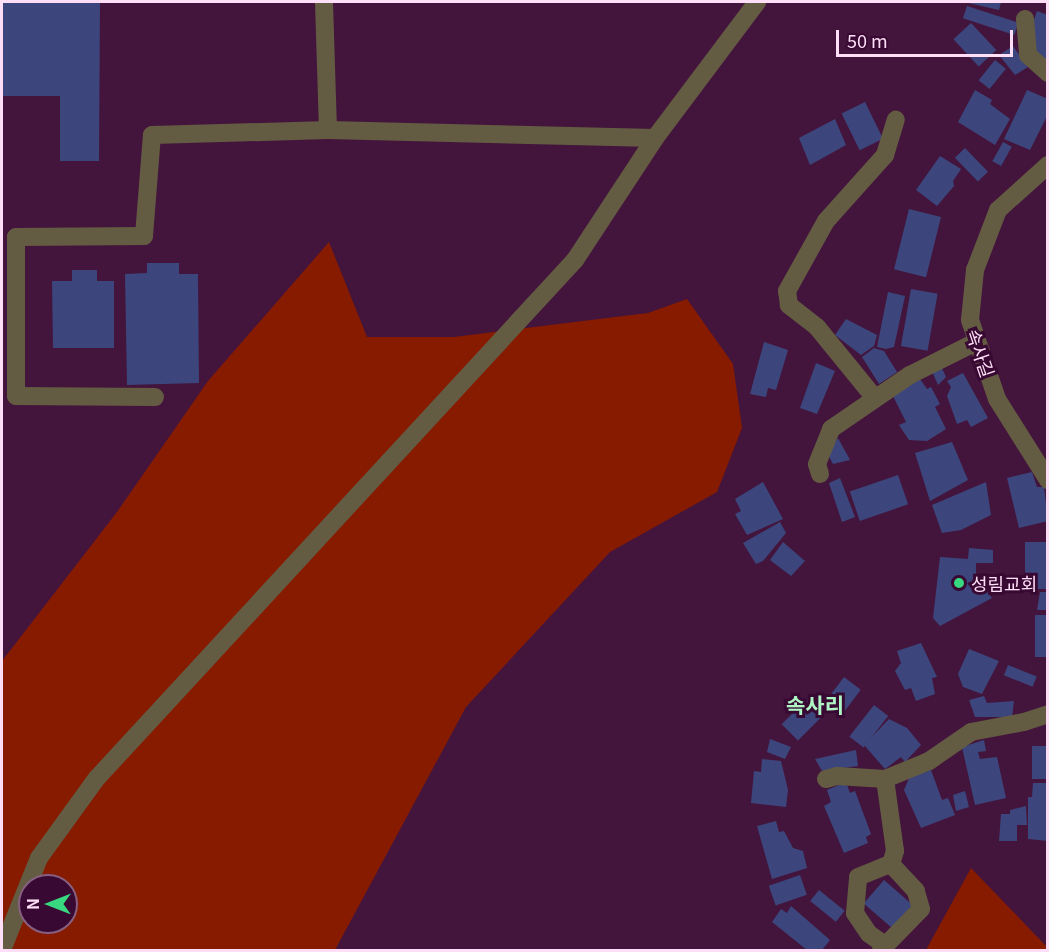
<!DOCTYPE html>
<meta charset="utf-8">
<style>
body{margin:0}
#map{position:relative;width:1049px;height:952px;overflow:hidden;background:#43153c;font-family:Georgia,"Noto Sans KR",serif}
div>[style]{position:absolute}
[style*='--x']{left:calc(var(--x)*1px);top:calc(var(--y)*1px);width:calc(var(--w)*1px);rotate:calc(var(--a)*1deg)}
.green>*{inset:0;background:#871b00}
.building>*{inset:0;background:#3c467c;transform-origin:0 0}
.minor>*{height:18px;margin:-9px;padding:0 9px;transform-origin:9px;border-radius:9px;background:#645c42}
.dots>*{width:16px;height:16px;translate:-50% -50%;box-sizing:border-box;border:3px solid #380932;border-radius:50%}
span{translate:-50% -50%;white-space:nowrap;text-align:center;line-height:1.15;-webkit-text-stroke:6px #380932;paint-order:stroke}
.street-label{font-size:18px;color:#fedff7}
.poi-label{font-size:18px;color:#fedff7}
.left{translate:0 -50%;text-align:left}
.quarter-label{font-size:21px;color:#aef6c4;font-weight:700}
.frame{position:absolute;inset:0;border:3px solid #fedff7;pointer-events:none}
.north{position:absolute;left:18px;top:874px;width:60px;height:60px;box-sizing:border-box;background:#380932;border:2px solid #875f81;border-radius:50%;rotate:270deg;font-size:16px;font-weight:700;line-height:24px;text-align:center;color:#fedff7}
.north::after{content:'';display:block;margin:auto;width:21px;height:27px;background:#38d880;clip-path:polygon(50% 0,100% 100%,50% 72%,0 100%)}
.scale{position:absolute;left:836px;top:30px;width:177px;height:27px;box-sizing:border-box;border:3px solid #fedff7;border-top:0;padding-left:8px;font-size:18px;line-height:21px;white-space:nowrap;color:#fedff7;-webkit-text-stroke:4px #380932;paint-order:stroke}
</style>
<div id="map">
<div class="green">
<i style="clip-path:polygon(evenodd,329px 242px,367px 337px,454px 337px,648px 313px,687px 299px,733px 364px,742px 428px,717px 492px,610px 552px,466px 707px,335px 950px,2px 950px,2px 661px,117px 512px,208px 381px,329px 242px,30px 886px,66px 886px,66px 922px,30px 922px,30px 886px)"></i>
<i style="clip-path:polygon(971px 868px,1047px 947px,1047px 950px,926px 950px)"></i>
</div>
<div class="building">
<i style="clip-path:polygon(60px 2px,100px 2px,99px 161px,60px 161px,60px 96px,2px 96px,2px 3px)"></i>
<i style="clip-path:polygon(964px 2px,1001px 2px,999px 10px)"></i>
<i style="left:967px;top:6px;width:54px;height:13px;rotate:18deg"></i>
<i style="clip-path:polygon(1037px 11px,1048px 15px,1048px 64px,1031px 51px,1028px 38px)"></i>
<i style="left:971px;top:23px;width:37px;height:24px;rotate:47deg"></i>
<i style="clip-path:polygon(1013px 46px,1028px 67px,1015px 75px,999px 55px)"></i>
<i style="left:995px;top:60px;width:14px;height:26px;rotate:39deg"></i>
<i style="clip-path:polygon(975px 90px,992px 100px,990px 104px,1010px 119px,995px 145px,958px 122px)"></i>
<i style="clip-path:polygon(1027px 90px,1048px 99px,1048px 114px,1030px 150px,1004px 139px)"></i>
<i style="left:865px;top:102px;width:41px;height:26px;rotate:64deg"></i>
<i style="clip-path:polygon(835px 119px,846px 145px,810px 165px,799px 138px)"></i>
<i style="left:1003px;top:142px;width:10px;height:22px;rotate:29deg"></i>
<i style="left:965px;top:148px;width:33px;height:14px;rotate:46deg"></i>
<i style="clip-path:polygon(940px 156px,961px 169px,953px 181px,954px 186px,937px 206px,916px 190px)"></i>
<i style="left:909px;top:209px;width:33px;height:62px;rotate:14deg"></i>
<i style="clip-path:polygon(147px 263px,179px 263px,179px 274px,198px 274px,199px 383px,127px 385px,125px 274px,147px 273px)"></i>
<i style="clip-path:polygon(72px 270px,97px 270px,97px 281px,114px 281px,114px 348px,53px 348px,52px 281px,72px 281px)"></i>
<i style="left:911px;top:289px;width:27px;height:58px;rotate:10deg"></i>
<i style="clip-path:polygon(888px 292px,905px 296px,894px 347px,886px 349px,877px 347px)"></i>
<i style="clip-path:polygon(846px 319px,877px 335px,874px 346px,861px 355px,835px 335px)"></i>
<i style="clip-path:polygon(764px 342px,788px 350px,776px 390px,768px 388px,766px 397px,750px 394px)"></i>
<i style="clip-path:polygon(874px 348px,884px 351px,897px 372px,879px 384px,862px 357px)"></i>
<i style="clip-path:polygon(816px 363px,835px 371px,817px 414px,800px 408px)"></i>
<i style="clip-path:polygon(940px 364px,946px 377px,938px 385px,931px 369px)"></i>
<i style="clip-path:polygon(963px 373px,988px 418px,971px 427px,967px 420px,957px 424px,947px 396px,951px 387px,947px 381px)"></i>
<i style="clip-path:polygon(920px 379px,927px 389px,931px 387px,940px 404px,935px 407px,946px 429px,927px 441px,909px 440px,899px 425px,906px 422px,892px 394px)"></i>
<i style="clip-path:polygon(838px 438px,850px 460px,833px 464px,827px 453px)"></i>
<i style="clip-path:polygon(952px 442px,968px 480px,930px 501px,915px 453px)"></i>
<i style="clip-path:polygon(1032px 472px,1037px 487px,1044px 487px,1048px 521px,1019px 528px,1007px 478px)"></i>
<i style="left:898px;top:475px;width:31px;height:51px;rotate:71deg"></i>
<i style="clip-path:polygon(840px 478px,855px 517px,842px 522px,829px 483px)"></i>
<i style="clip-path:polygon(763px 482px,783px 519px,747px 535px,735px 514px,741px 511px,735px 499px)"></i>
<i style="clip-path:polygon(986px 482px,991px 515px,961px 530px,942px 533px,932px 505px)"></i>
<i style="clip-path:polygon(780px 522px,786px 533px,763px 561px,756px 564px,743px 543px)"></i>
<i style="clip-path:polygon(783px 542px,805px 561px,791px 576px,770px 560px)"></i>
<i style="left:1048px;top:542px;width:47px;height:23px;rotate:90deg"></i>
<i style="clip-path:polygon(969px 548px,993px 550px,993px 563px,976px 563px,976px 578px,992px 598px,940px 626px,933px 618px,940px 557px,968px 559px)"></i>
<i style="clip-path:polygon(1040px 592px,1048px 592px,1048px 610px,1037px 610px)"></i>
<i style="left:1035px;top:615px;width:13px;height:42px"></i>
<i style="clip-path:polygon(921px 643px,937px 677px,932px 678px,935px 694px,916px 701px,911px 688px,905px 690px,895px 671px,901px 663px,897px 651px)"></i>
<i style="clip-path:polygon(969px 649px,999px 661px,982px 694px,963px 687px,958px 674px)"></i>
<i style="left:1008px;top:665px;width:31px;height:11px;rotate:22deg"></i>
<i style="left:844px;top:677px;width:21px;height:34px;rotate:37deg"></i>
<i style="left:810px;top:696px;width:23px;height:40px;rotate:45deg"></i>
<i style="clip-path:polygon(984px 696px,987px 703px,1014px 701px,1012px 717px,975px 717px,969px 700px)"></i>
<i style="left:874px;top:705px;width:18px;height:40px;rotate:38deg"></i>
<i style="clip-path:polygon(889px 719px,907px 728px,921px 745px,905px 762px,901px 757px,885px 769px,864px 745px)"></i>
<i style="clip-path:polygon(770px 739px,791px 747px,785px 759px,767px 752px)"></i>
<i style="clip-path:polygon(984px 740px,986px 751px,978px 752px,980px 759px,997px 757px,1006px 798px,975px 805px,962px 747px)"></i>
<i style="left:1032px;top:746px;width:16px;height:33px"></i>
<i style="clip-path:polygon(856px 750px,858px 766px,822px 771px,815px 759px)"></i>
<i style="clip-path:polygon(762px 759px,781px 761px,788px 790px,786px 807px,751px 803px,754px 771px,761px 772px)"></i>
<i style="clip-path:polygon(931px 770px,942px 800px,948px 798px,955px 815px,921px 828px,904px 790px,909px 778px)"></i>
<i style="clip-path:polygon(846px 782px,850px 793px,855px 791px,871px 834px,866px 837px,868px 843px,844px 853px,824px 806px,831px 802px,827px 790px)"></i>
<i style="clip-path:polygon(1033px 783px,1048px 783px,1048px 841px,1028px 839px,1028px 797px,1032px 797px)"></i>
<i style="clip-path:polygon(965px 791px,969px 807px,956px 811px,953px 795px)"></i>
<i style="clip-path:polygon(1026px 806px,1027px 825px,1017px 825px,1017px 841px,999px 841px,1001px 814px,1010px 814px,1010px 810px)"></i>
<i style="clip-path:polygon(776px 821px,779px 832px,784px 831px,793px 848px,803px 851px,807px 868px,772px 879px,757px 826px)"></i>
<i style="left:800px;top:875px;width:21px;height:33px;rotate:71deg"></i>
<i style="left:884px;top:880px;width:38px;height:31px;rotate:41deg"></i>
<i style="left:819px;top:890px;width:33px;height:14px;rotate:39deg"></i>
<i style="clip-path:polygon(791px 906px,830px 940px,822px 950px,807px 950px,772px 922px,781px 909px,787px 913px)"></i>
</div>
<div class="minor">
<i style="--x:1025;--y:19;--w:36;--a:85"></i>
<i style="--x:1028;--y:55;--w:27;--a:42"></i>
<i style="--x:655;--y:138;--w:170;--a:-53.1"></i>
<i style="--x:1048;--y:165;--w:67;--a:138"></i>
<i style="--x:998;--y:210;--w:64;--a:111"></i>
<i style="--x:975;--y:270;--w:50;--a:95.7"></i>
<i style="--x:970;--y:320;--w:83;--a:71.1"></i>
<i style="--x:997;--y:399;--w:96;--a:57.8"></i>
<i style="--x:155;--y:397;--w:139;--a:-179.6"></i>
<i style="--x:16;--y:396;--w:159;--a:-90"></i>
<i style="--x:16;--y:237;--w:128;--a:-0.4"></i>
<i style="--x:144;--y:236;--w:101;--a:-85.5"></i>
<i style="--x:152;--y:135;--w:176;--a:-1.6"></i>
<i style="--x:874;--y:397;--w:90;--a:-129.2"></i>
<i style="--x:817;--y:327;--w:36;--a:-142"></i>
<i style="--x:789;--y:305;--w:14;--a:-98"></i>
<i style="--x:787;--y:291;--w:80;--a:-60.9"></i>
<i style="--x:826;--y:221;--w:89;--a:-48.2"></i>
<i style="--x:885;--y:155;--w:37;--a:-73"></i>
<i style="--x:820;--y:474;--w:10;--a:-107"></i>
<i style="--x:817;--y:464;--w:38;--a:-68"></i>
<i style="--x:831;--y:429;--w:96;--a:-34.4"></i>
<i style="--x:910;--y:375;--w:74;--a:-26.6"></i>
<i style="--x:826;--y:779;--w:11;--a:-15"></i>
<i style="--x:837;--y:776;--w:48;--a:3.6"></i>
<i style="--x:885;--y:945;--w:19;--a:-145"></i>
<i style="--x:869;--y:934;--w:25;--a:-124"></i>
<i style="--x:855;--y:913;--w:36;--a:-85"></i>
<i style="--x:858;--y:877;--w:35;--a:-22"></i>
<i style="--x:2;--y:950;--w:99;--a:-68.1"></i>
<i style="--x:39;--y:858;--w:99;--a:-54.1"></i>
<i style="--x:97;--y:778;--w:705;--a:-47.3"></i>
<i style="--x:575;--y:260;--w:146;--a:-56.7"></i>
<i style="--x:655;--y:138;--w:327;--a:-178.6"></i>
<i style="--x:328;--y:130;--w:128;--a:-91.8"></i>
<i style="--x:881;--y:950;--w:57;--a:-45.7"></i>
<i style="--x:921;--y:909;--w:19;--a:-106"></i>
<i style="--x:916;--y:891;--w:37;--a:-133"></i>
<i style="--x:891;--y:864;--w:14;--a:-73"></i>
<i style="--x:895;--y:851;--w:73;--a:-97.9"></i>
<i style="--x:885;--y:779;--w:48;--a:-22.2"></i>
<i style="--x:929;--y:761;--w:51;--a:-34.6"></i>
<i style="--x:971;--y:732;--w:54;--a:-10.7"></i>
<i style="--x:1024;--y:722;--w:25;--a:-18"></i>
</div>
<div class="dots">
<i style="left:959px;top:583px;background:#38d880"></i>
</div>
<div class="street-label">
<span style="left:981px;top:353px;rotate:71deg">속사길</span>
</div>
<div class="poi-label">
<span class="left" style="left:971px;top:583px">성림교회</span>
</div>
<div class="quarter-label">
<span style="left:815px;top:704px">속사리</span>
</div>
<div class="frame"></div>
<div class="north">N</div>
<div class="scale">50 m</div>
</div>
